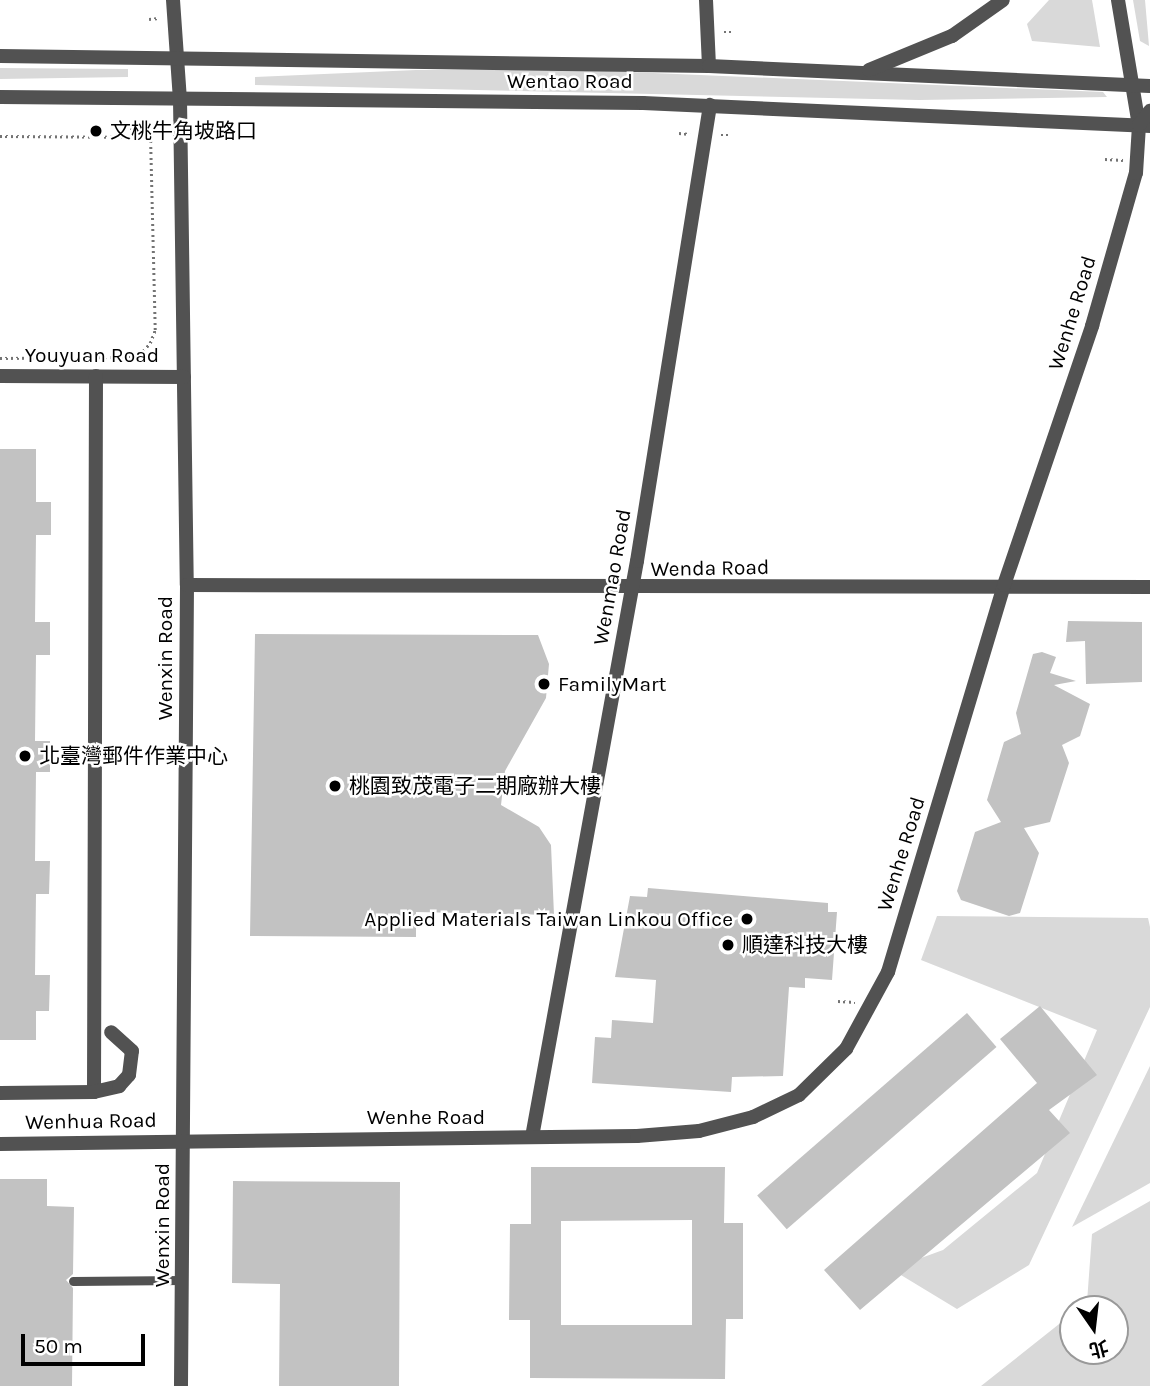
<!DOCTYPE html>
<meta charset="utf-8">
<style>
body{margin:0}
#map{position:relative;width:1150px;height:1386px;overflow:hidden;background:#fff;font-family:Karla,"Noto Sans TC",sans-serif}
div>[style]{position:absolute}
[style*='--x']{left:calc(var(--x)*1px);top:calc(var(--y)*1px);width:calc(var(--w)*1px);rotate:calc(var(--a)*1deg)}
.green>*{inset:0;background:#d9d9d9}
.building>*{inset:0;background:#c2c2c2;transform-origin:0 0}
.path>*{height:2.5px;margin-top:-1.25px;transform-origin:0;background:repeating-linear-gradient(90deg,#747474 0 2px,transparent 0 5.5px)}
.service>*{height:9px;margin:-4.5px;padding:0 4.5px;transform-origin:4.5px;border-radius:4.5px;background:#525252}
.minor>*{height:14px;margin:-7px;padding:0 7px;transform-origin:7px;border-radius:7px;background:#525252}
.tertiary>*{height:14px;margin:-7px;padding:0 7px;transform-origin:7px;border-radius:7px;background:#525252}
.dots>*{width:19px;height:19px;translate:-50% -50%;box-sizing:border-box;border:4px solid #fff;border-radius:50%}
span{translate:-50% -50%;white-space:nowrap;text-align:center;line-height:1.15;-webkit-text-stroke:5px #fff;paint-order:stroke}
.street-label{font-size:21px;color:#000}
.poi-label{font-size:21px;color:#000}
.left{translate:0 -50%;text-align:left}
.right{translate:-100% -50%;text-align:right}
.north{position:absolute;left:1059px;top:1295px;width:70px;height:70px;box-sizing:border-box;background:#fff;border:2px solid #999;border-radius:50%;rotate:166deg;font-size:19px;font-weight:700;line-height:28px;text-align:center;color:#000}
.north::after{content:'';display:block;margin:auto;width:24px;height:32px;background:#000;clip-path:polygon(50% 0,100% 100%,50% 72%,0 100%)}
.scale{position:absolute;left:21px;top:1334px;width:124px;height:32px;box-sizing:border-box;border:4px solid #000;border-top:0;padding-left:9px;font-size:21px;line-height:24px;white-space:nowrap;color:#000;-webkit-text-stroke:5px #fff;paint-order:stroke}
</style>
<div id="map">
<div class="green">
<i style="clip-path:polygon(1049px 0,1092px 0,1100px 47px,1032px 41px,1027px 24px)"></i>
<i style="clip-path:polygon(1133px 0,1145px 0,1149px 46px,1140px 41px)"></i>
<i style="clip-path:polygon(0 68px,128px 69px,128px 77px,0 79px)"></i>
<i style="clip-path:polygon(416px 70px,583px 70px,1103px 92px,1107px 97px,919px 100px,255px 85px,255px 77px)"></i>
<i style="clip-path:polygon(937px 916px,1148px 918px,1150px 927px,1150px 1007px,1029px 1265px,957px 1309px,891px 1269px,943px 1250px,1037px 1173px,1097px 1030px,921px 960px)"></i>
<i style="clip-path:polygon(1150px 1066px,1150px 1183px,1072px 1227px)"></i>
<i style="clip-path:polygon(1150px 1201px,1150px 1386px,981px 1386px,1073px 1313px,1073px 1351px,1115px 1351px,1115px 1309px,1078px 1309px,1087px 1302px,1092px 1234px)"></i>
</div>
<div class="building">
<i style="clip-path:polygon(0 449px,36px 449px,36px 502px,51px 502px,51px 535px,36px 535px,35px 622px,50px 622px,50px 655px,36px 655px,35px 741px,50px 741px,50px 772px,36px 772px,35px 861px,50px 861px,49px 894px,36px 894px,35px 975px,50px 975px,49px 1011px,36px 1011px,36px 1040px,0 1040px)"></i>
<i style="clip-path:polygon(1068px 621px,1142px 622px,1142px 682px,1086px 684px,1085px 641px,1066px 642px)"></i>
<i style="clip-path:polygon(255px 634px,538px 635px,549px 664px,546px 698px,505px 771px,501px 805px,539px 827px,551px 845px,554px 915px,416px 912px,416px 937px,250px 936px)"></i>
<i style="clip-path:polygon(1042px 652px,1056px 657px,1050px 673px,1076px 681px,1054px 685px,1090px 704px,1080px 736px,1062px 745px,1069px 763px,1050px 822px,1024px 828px,1039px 853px,1020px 913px,1009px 916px,961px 900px,957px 891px,975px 832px,1001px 822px,987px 800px,1004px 742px,1021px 734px,1016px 713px,1033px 654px)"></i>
<i style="clip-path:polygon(648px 888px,828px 903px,828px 912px,837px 912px,832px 980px,805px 978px,805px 988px,789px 987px,783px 1076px,732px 1077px,731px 1092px,592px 1083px,595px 1037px,611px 1038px,612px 1020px,653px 1023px,656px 980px,615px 977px,630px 896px,647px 897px)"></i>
<i style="clip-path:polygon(1040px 1006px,1097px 1075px,1049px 1110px,1070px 1133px,860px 1310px,824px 1270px,1037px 1083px,1000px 1039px)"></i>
<i style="left:967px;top:1013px;width:45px;height:278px;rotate:49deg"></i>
<i style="clip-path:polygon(evenodd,531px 1167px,725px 1167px,724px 1223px,743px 1223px,743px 1319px,726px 1319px,725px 1379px,530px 1378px,530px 1320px,509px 1320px,510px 1224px,531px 1224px,531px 1167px,692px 1220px,692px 1325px,561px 1325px,561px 1221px,692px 1220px)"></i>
<i style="clip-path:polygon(0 1179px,47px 1179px,47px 1206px,74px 1207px,73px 1274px,66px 1280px,73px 1288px,72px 1386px,0 1386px)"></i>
<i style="clip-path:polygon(233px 1181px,400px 1182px,399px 1386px,279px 1386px,280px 1284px,232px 1283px)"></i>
</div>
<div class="path">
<i style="--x:149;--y:19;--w:10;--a:-6"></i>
<i style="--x:724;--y:32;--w:11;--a:0"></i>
<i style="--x:151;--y:130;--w:15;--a:0"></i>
<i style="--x:197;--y:131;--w:21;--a:0"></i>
<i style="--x:679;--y:133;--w:11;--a:5"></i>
<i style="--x:721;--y:135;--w:8;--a:0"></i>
<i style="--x:0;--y:136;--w:150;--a:0.4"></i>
<i style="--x:1105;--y:159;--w:18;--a:3"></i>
<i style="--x:0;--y:358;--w:123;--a:-0.5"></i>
<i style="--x:123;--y:357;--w:16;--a:-7"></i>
<i style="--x:139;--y:355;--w:16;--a:-47"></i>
<i style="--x:150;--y:343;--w:14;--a:-69"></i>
<i style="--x:155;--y:330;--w:200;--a:-91.4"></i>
<i style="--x:150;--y:130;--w:20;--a:-156"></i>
<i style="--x:132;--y:122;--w:15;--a:90"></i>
<i style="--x:838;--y:1001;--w:17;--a:3"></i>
</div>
<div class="service">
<i style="--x:73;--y:1281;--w:109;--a:-0.5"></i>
</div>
<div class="minor">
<i style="--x:173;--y:0;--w:99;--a:86"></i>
<i style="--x:180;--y:99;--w:486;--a:89.2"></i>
<i style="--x:187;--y:585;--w:801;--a:90.43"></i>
<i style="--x:706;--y:0;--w:66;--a:87.4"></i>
<i style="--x:0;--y:376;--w:184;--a:0.3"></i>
<i style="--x:187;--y:585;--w:963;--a:0.12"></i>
<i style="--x:94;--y:1092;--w:716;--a:-89.84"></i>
<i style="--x:0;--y:1093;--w:94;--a:-0.6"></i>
<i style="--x:94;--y:1092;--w:26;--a:-13"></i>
<i style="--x:119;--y:1086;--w:15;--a:-48"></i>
<i style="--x:129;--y:1075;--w:24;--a:-83"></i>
<i style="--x:132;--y:1051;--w:28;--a:-138"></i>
<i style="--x:532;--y:1137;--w:585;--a:-79.67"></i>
<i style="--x:637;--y:561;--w:462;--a:-80.9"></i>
<i style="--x:0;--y:1144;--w:637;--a:-0.72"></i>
<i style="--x:637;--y:1136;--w:62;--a:-4.6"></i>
<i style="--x:699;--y:1131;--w:56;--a:-14.5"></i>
<i style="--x:753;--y:1117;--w:51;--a:-25.6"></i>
<i style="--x:799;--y:1095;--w:66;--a:-44.4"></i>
<i style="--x:846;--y:1049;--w:88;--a:-61.4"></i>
<i style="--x:888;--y:972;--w:404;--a:-73.3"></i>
<i style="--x:1004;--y:585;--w:274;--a:-71.2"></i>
<i style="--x:1092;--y:326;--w:159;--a:-74"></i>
<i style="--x:1136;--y:173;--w:48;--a:-86.4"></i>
</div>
<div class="tertiary">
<i style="--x:1118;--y:0;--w:127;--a:80.5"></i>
<i style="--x:0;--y:56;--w:709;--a:0.81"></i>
<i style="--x:709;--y:66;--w:441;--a:2.6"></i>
<i style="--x:869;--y:70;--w:90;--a:-22.3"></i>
<i style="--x:952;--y:36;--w:62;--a:-35.2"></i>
<i style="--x:0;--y:97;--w:643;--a:0.53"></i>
<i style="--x:643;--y:103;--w:508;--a:2.6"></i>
<i style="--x:1139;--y:125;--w:18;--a:-52"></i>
</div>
<div class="dots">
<i style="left:96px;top:131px;background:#000"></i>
<i style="left:544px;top:684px;background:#000"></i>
<i style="left:25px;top:756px;background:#000"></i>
<i style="left:335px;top:786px;background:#000"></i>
<i style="left:747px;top:919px;background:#000"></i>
<i style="left:728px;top:945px;background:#000"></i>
</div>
<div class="street-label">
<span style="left:570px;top:81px">Wentao Road</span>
<span style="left:1072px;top:313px;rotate:-73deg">Wenhe Road</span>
<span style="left:92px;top:355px">Youyuan Road</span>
<span style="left:710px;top:568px;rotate:-1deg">Wenda Road</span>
<span style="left:612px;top:577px;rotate:-80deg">Wenmao Road</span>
<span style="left:165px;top:658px;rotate:-90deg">Wenxin Road</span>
<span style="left:901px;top:854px;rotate:-73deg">Wenhe Road</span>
<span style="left:426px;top:1117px">Wenhe Road</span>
<span style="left:91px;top:1121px;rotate:-1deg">Wenhua Road</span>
<span style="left:162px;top:1225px;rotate:-90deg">Wenxin Road</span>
</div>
<div class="poi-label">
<span class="left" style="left:110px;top:131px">文桃牛角坡路口</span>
<span class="left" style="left:558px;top:684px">FamilyMart</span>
<span class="left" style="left:39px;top:756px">北臺灣郵件作業中心</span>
<span class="left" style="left:349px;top:786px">桃園致茂電子二期廠辦大樓</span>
<span class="right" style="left:733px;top:919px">Applied Materials Taiwan Linkou Office</span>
<span class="left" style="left:742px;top:945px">順達科技大樓</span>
</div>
<div class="north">北</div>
<div class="scale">50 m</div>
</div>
